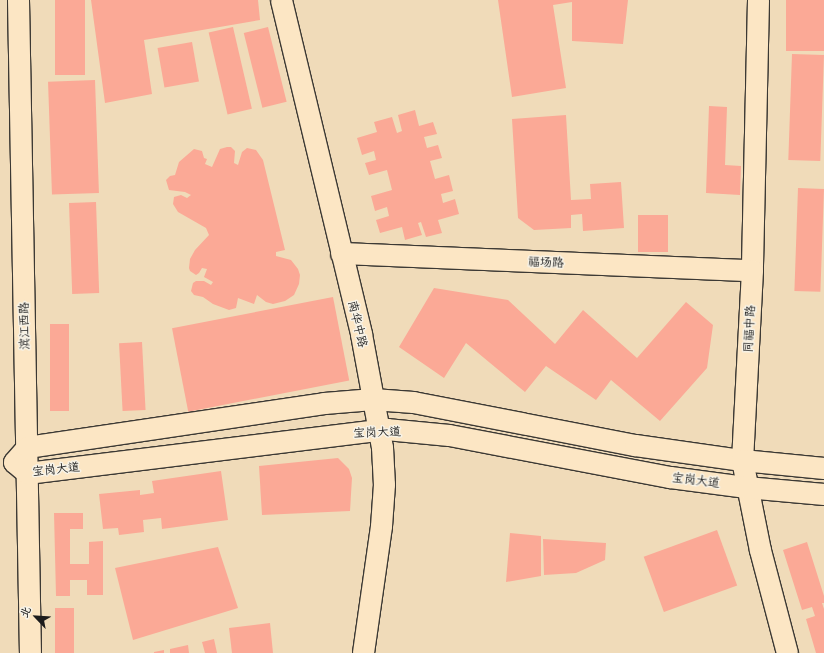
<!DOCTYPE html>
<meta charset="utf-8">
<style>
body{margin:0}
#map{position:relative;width:824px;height:653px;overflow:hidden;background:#f0dbb9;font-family:"Playpen Sans","LXGW WenKai TC",sans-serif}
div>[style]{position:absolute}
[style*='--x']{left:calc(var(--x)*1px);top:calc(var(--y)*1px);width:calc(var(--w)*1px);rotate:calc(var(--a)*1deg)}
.building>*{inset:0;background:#fba996;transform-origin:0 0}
.roads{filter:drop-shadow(1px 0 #3c3934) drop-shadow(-1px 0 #3c3934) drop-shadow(0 1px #3c3934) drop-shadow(0 -1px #3c3934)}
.secondary>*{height:21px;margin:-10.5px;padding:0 10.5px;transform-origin:10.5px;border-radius:10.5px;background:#fce6c4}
span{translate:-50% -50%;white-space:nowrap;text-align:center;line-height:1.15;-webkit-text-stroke:3px #f7f3e8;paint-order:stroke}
.street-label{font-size:12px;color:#1c1c1c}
.north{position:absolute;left:16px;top:597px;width:40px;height:40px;-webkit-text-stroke:3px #f7f3e8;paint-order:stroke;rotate:295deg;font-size:11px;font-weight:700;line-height:16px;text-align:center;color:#1c1c1c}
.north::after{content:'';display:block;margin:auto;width:14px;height:18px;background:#1c1c1c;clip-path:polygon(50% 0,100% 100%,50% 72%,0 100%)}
</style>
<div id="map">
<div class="building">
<i style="left:55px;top:0;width:30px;height:75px"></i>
<i style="clip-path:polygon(91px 0,258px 0,260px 20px,144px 40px,152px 94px,105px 103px)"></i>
<i style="clip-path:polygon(498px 0,628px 0,623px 44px,572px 41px,572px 2px,553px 5px,566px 88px,512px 97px)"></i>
<i style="left:786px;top:0;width:38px;height:51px"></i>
<i style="left:233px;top:27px;width:84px;height:25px;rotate:77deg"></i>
<i style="left:268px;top:27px;width:77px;height:25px;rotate:76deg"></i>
<i style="left:192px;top:42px;width:40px;height:35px;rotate:80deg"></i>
<i style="left:792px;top:54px;width:32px;height:106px;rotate:2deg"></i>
<i style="left:95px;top:80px;width:113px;height:47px;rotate:88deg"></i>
<i style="clip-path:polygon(709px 106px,727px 107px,725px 165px,741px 166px,740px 195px,706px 193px)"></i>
<i style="clip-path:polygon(415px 110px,419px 126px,433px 122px,437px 134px,424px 137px,427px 148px,438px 145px,442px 158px,430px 161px,435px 179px,449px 175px,453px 191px,441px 194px,443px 203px,455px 199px,459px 214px,438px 220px,442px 233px,426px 237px,421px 222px,418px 223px,422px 235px,405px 240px,402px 227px,380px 233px,376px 220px,389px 216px,387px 207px,375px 211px,371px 196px,392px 190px,387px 170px,369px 175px,365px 163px,376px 160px,374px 151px,362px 155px,357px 138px,377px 132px,374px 122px,392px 117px,397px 133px,402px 131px,398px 115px)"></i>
<i style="clip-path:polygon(566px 115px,571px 200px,591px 199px,590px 184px,621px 182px,624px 228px,583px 231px,582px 214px,571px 215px,571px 228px,534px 230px,518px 218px,512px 119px)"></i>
<i style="clip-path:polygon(227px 147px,231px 147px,235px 151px,234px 163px,238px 165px,242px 152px,247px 148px,256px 150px,263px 160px,285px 250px,276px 252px,276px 256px,291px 260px,298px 269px,300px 275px,299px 284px,294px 295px,285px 301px,273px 304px,266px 302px,257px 295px,254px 304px,238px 298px,236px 308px,229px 310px,213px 304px,203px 297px,194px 295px,191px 291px,193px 283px,196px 281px,204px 281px,211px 285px,213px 282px,204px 277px,207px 269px,202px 268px,199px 273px,196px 275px,190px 271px,189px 268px,190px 259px,195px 250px,209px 235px,206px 228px,178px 212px,173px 204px,174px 197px,181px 195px,187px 198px,191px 195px,185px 192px,169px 190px,166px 180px,170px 176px,175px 175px,179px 162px,194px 149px,202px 151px,204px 158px,207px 159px,205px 164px,212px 167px,220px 149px)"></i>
<i style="left:798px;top:188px;width:26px;height:103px;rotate:2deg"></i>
<i style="left:96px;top:202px;width:91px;height:27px;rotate:88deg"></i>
<i style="left:668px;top:215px;width:37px;height:30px;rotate:90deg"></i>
<i style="clip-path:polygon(434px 288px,508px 300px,555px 344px,583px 310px,637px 358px,686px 302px,713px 325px,707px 368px,660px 421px,611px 380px,596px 400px,546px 366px,525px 392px,466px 343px,444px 378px,399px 347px)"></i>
<i style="left:333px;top:297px;width:85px;height:164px;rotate:79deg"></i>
<i style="left:50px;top:324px;width:19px;height:87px"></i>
<i style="left:142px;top:342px;width:68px;height:23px;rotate:87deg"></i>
<i style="clip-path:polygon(338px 458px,349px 469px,352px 478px,350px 511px,262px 515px,259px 466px)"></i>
<i style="clip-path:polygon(221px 471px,228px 520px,162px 529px,161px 518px,143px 520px,144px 532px,119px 535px,118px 528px,103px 529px,99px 494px,140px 490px,140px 495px,154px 493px,152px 481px)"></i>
<i style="clip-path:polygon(54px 513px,83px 513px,83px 529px,70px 529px,70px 564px,89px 564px,89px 542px,103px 541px,103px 595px,87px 595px,87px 580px,70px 580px,70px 596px,56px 596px)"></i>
<i style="left:717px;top:530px;width:59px;height:78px;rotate:70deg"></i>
<i style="clip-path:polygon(510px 533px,541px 536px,541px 576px,506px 582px)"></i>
<i style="clip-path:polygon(543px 539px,606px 543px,605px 560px,576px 573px,544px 575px)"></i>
<i style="clip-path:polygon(807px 542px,824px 596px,824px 603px,822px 603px,824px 609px,824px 653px,816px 653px,806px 619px,815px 616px,812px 607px,802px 610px,783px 550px)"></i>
<i style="clip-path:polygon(218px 547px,238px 608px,133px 640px,115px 568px)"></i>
<i style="left:55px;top:608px;width:19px;height:45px"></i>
<i style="clip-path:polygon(270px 623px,273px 653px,232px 653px,229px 628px)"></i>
<i style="clip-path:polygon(214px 639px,217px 653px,205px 653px,202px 642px)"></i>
<i style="clip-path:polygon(188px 645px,189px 653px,170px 653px,170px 649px)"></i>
<i style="clip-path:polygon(164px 650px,164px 653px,154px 653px,154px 652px)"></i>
</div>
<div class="roads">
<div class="secondary">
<i style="--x:18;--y:0;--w:653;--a:88.95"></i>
<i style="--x:281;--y:0;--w:343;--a:76.5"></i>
<i style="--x:361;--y:334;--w:115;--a:79.5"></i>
<i style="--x:382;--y:447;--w:37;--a:87"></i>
<i style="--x:384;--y:484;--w:42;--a:94.1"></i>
<i style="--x:381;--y:526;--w:128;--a:98.1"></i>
<i style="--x:758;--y:0;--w:270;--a:91.3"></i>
<i style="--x:752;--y:270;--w:190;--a:93"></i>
<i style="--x:742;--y:460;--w:92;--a:78.7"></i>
<i style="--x:760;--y:550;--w:106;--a:75.3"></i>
<i style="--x:341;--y:253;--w:411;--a:2.4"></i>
<i style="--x:14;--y:462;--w:20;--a:-49"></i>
<i style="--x:27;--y:447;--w:300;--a:-8.4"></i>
<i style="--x:324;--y:403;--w:49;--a:-4.7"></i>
<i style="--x:373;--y:399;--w:40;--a:4.3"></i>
<i style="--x:413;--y:402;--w:226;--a:11"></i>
<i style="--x:635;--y:445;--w:108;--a:8"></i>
<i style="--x:742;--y:460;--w:82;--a:5.6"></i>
<i style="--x:14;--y:462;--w:17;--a:40"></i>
<i style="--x:27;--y:473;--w:362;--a:-7"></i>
<i style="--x:386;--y:429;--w:63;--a:5.4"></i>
<i style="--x:449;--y:435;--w:225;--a:10.8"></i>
<i style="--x:670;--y:477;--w:77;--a:7.5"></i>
<i style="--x:746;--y:487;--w:78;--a:5.1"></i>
</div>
</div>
<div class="street-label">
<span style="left:546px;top:262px;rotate:2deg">福场路</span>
<span style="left:358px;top:324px;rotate:77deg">南华中路</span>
<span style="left:24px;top:326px;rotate:-91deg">滨江西路</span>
<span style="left:749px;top:329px;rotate:-87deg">同福中路</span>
<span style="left:377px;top:432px;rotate:-2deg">宝岗大道</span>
<span style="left:56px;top:469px;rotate:-6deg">宝岗大道</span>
<span style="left:696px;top:480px;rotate:7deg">宝岗大道</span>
</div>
<div class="north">北</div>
</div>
